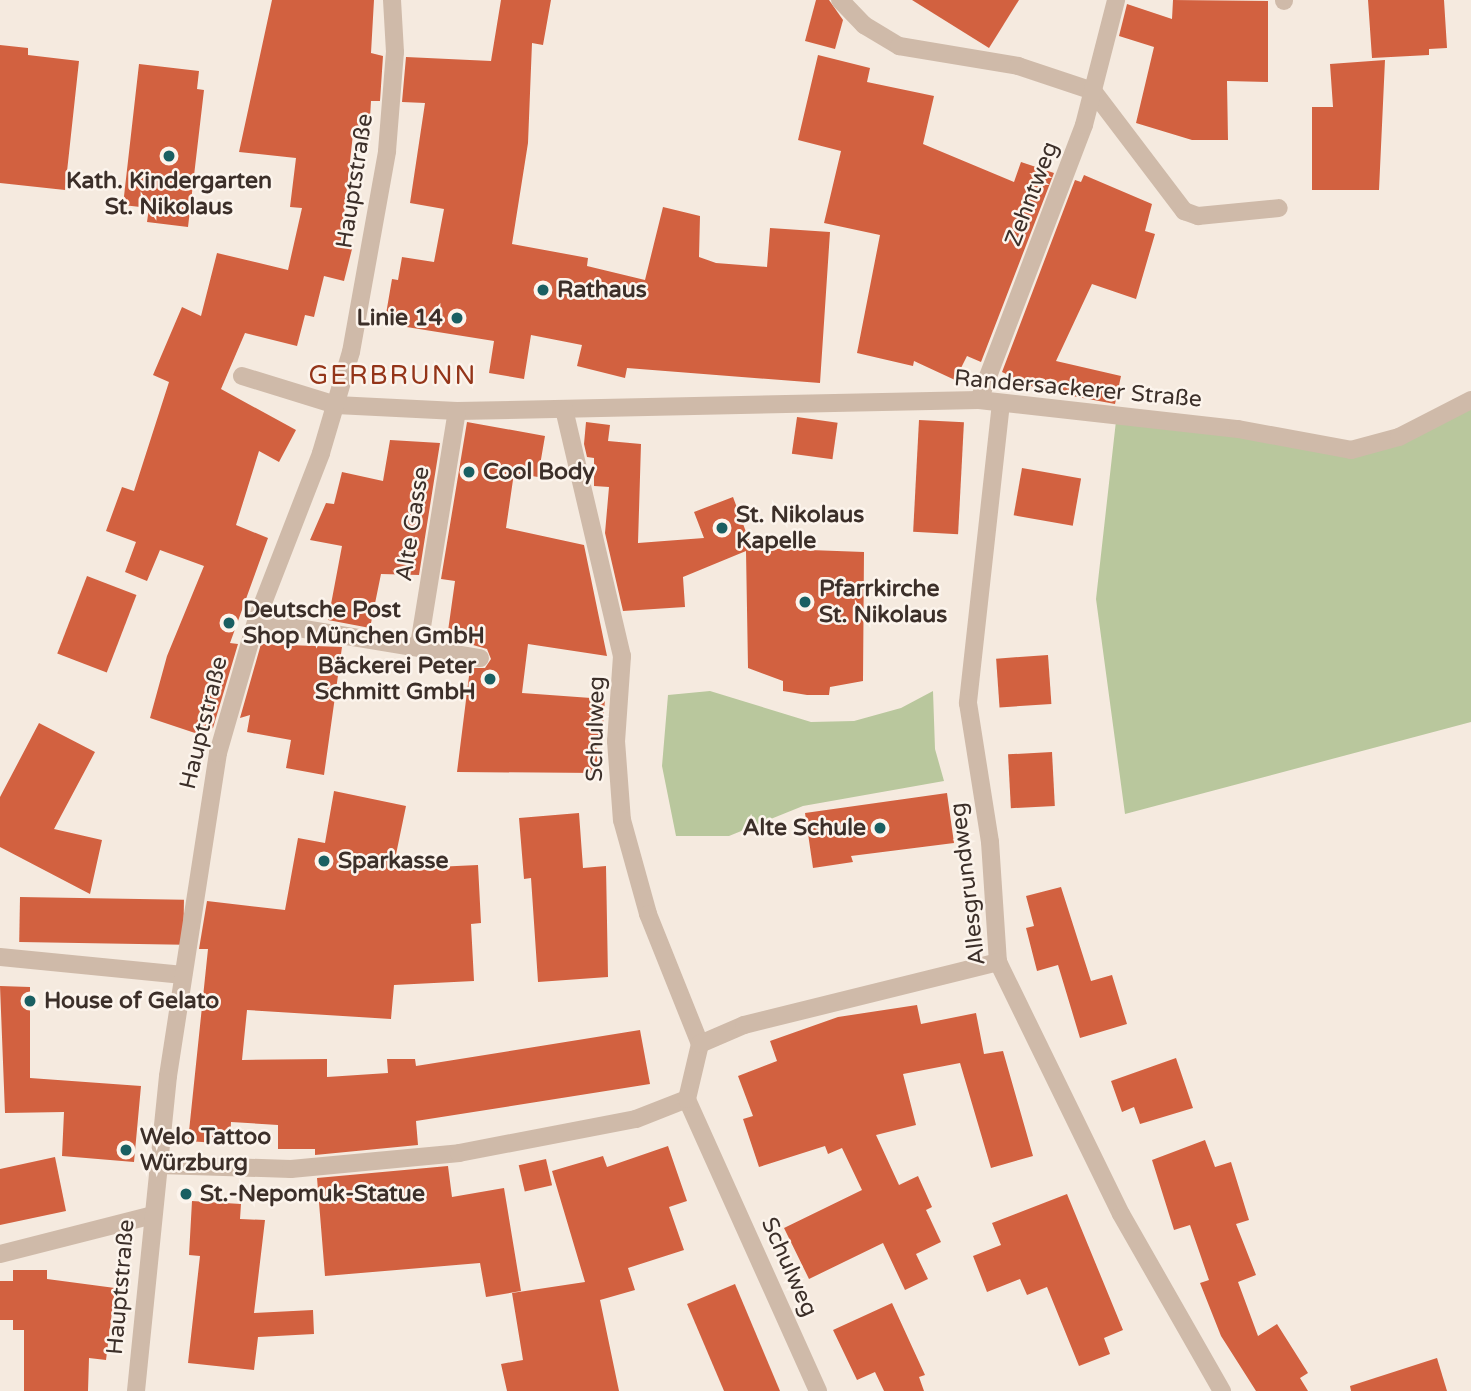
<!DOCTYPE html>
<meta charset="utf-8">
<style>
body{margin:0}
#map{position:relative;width:1471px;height:1391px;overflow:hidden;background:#f5eadf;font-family:"Varela Round",sans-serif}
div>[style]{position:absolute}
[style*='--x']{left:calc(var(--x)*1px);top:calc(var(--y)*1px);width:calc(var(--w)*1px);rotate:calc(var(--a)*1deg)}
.green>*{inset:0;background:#b9c79d}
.building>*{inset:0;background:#d26140;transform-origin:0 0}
.service>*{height:18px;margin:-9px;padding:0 9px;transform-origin:9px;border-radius:9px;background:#cfbaa9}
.minor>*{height:18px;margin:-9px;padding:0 9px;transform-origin:9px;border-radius:9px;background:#cfbaa9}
.tertiary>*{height:18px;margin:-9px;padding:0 9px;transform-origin:9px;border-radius:9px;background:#cfbaa9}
.dots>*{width:19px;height:19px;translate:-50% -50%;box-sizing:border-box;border:4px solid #fcf4ec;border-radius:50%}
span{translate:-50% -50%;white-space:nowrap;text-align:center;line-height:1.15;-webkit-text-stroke:5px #fcf4ec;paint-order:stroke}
.poi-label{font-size:23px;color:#3c2f29;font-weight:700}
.left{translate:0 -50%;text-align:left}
.right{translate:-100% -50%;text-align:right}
.street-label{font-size:23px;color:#3c2f29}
.quarter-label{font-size:26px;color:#943519;letter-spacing:2px}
</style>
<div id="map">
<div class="green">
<i style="clip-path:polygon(1471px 400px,1471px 722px,1125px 814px,1096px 599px,1117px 412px,1351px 450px)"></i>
<i style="clip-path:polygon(710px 691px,811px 722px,854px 721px,901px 708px,933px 691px,935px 749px,944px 781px,803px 806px,729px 836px,676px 836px,662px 766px,668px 695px)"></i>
</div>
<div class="building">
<i style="clip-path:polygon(272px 0,374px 0,371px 53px,383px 56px,380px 101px,371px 101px,370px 118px,363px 117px,361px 135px,353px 134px,341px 242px,353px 245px,344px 281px,324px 276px,314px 317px,305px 315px,297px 346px,245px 333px,221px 389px,296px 430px,279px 462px,259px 451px,236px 525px,268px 538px,230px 643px,238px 644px,213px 728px,198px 734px,150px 718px,167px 656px,204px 566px,160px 550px,147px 581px,125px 572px,136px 542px,106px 531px,122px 487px,134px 491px,169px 382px,153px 375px,182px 307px,201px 316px,217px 253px,288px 270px,302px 208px,290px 207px,296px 158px,239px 152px)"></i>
<i style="clip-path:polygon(501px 0,551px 0,543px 45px,532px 43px,528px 143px,512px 244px,588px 258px,587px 266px,645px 280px,663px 207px,700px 216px,699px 257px,716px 263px,767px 267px,770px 228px,830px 232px,820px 383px,627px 368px,625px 378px,577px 366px,582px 345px,531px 335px,524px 379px,489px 373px,494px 341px,394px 325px,386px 314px,392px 279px,398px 280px,402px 257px,434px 262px,444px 209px,410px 203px,425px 103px,402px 102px,406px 57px,491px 61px)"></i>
<i style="clip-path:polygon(816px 0,829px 0,843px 20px,835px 49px,805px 41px)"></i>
<i style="clip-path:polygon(912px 0,1019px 0,989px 48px)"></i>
<i style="clip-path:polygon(1173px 0,1268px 1px,1268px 82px,1227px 81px,1228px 140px,1192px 140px,1136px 123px,1154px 47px,1119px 36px,1127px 4px,1172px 19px)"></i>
<i style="clip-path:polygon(1368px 0,1444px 0,1447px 48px,1429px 49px,1429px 55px,1372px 58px)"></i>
<i style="clip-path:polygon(0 45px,28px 48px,28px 55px,79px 61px,65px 190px,0 183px)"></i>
<i style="clip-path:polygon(818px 55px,870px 68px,867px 82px,934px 96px,923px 144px,1014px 182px,1021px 162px,1054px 173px,981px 362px,967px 356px,955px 380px,914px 361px,913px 366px,857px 353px,880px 235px,824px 223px,841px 151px,798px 140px)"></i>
<i style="clip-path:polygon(1385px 60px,1379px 190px,1312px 190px,1312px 107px,1333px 107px,1330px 64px)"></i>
<i style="clip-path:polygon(139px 64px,199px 71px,197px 89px,204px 90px,188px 227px,147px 222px,149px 208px,123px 205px)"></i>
<i style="clip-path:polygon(1084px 175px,1152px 204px,1145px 231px,1155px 234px,1136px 299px,1092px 284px,1056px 361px,1121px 376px,1115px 404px,1040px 390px,1002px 372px,1075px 180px,1081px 182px)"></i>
<i style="left:797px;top:417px;width:41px;height:37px;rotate:8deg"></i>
<i style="left:919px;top:420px;width:45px;height:112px;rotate:3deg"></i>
<i style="clip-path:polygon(467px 422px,545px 436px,538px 477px,514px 473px,506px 528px,584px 545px,607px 656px,528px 644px,522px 693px,605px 699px,602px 740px,596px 740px,598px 773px,457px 772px,470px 668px,485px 668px,491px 659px,487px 649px,473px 645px,475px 635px,448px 631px,455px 581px,441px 579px)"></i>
<i style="clip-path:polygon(586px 422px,610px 425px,608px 441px,641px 444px,638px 543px,704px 538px,694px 512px,733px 497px,752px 548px,864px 552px,863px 681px,830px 687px,829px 695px,807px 695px,783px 691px,783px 681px,748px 668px,746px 551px,683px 577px,685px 607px,623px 611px,605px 533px,609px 487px,594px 486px,594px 458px,587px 457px,584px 444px)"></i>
<i style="clip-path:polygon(390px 440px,440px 443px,419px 575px,381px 574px,370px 628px,328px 620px,342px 546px,310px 540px,326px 503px,334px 504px,342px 472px,383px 481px)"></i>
<i style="left:1022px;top:468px;width:60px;height:48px;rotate:10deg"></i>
<i style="left:87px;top:576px;width:53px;height:83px;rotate:21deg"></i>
<i style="clip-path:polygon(261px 644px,342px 647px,324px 775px,286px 768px,291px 740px,247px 732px,250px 715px,240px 718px)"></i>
<i style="left:1048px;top:655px;width:49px;height:52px;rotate:86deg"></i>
<i style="clip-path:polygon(39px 723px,95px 752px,54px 829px,102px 840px,90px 894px,0 847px,0 797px)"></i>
<i style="left:1052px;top:752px;width:54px;height:44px;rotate:87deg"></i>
<i style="clip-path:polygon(334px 791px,406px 806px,393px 869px,478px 865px,481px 923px,471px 924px,474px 981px,394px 985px,391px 1019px,247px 1010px,242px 1060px,327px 1059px,327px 1077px,388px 1073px,387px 1059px,415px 1059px,416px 1066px,640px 1030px,650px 1084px,416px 1121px,418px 1145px,315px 1155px,315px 1149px,278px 1149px,278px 1125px,231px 1122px,230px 1144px,188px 1141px,208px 949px,199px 949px,207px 901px,285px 910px,298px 838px,325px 843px)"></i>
<i style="clip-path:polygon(947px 793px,954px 843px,851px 856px,853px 862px,813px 868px,805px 813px)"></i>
<i style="clip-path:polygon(579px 813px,583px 868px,606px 866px,608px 977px,538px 982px,531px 878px,524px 879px,519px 818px)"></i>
<i style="clip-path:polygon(1061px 887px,1091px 981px,1112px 975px,1127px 1024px,1080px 1038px,1058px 965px,1037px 971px,1026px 928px,1034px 926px,1026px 896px)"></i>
<i style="left:20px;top:897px;width:164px;height:45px;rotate:1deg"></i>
<i style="clip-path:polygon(0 986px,30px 987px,30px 1078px,141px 1086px,134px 1162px,62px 1156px,64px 1112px,5px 1113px)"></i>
<i style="clip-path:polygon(917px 1005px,921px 1024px,976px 1013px,984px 1054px,1003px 1051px,1033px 1156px,991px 1168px,960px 1063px,903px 1074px,916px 1125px,876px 1135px,899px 1185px,918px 1176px,932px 1207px,926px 1210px,941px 1242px,916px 1254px,928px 1279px,905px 1290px,883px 1243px,809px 1279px,784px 1228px,862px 1190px,842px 1148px,828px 1154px,825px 1146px,759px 1167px,743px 1119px,753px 1116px,738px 1076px,777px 1061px,770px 1041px,838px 1017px)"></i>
<i style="clip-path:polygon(1176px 1058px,1193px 1108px,1140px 1124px,1134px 1107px,1122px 1112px,1111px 1081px)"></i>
<i style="clip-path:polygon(1205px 1140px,1215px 1167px,1231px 1162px,1249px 1220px,1236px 1224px,1256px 1275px,1238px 1282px,1258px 1336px,1277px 1324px,1308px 1373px,1300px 1378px,1308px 1391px,1256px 1391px,1221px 1336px,1200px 1283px,1209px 1280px,1190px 1225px,1174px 1230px,1152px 1160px)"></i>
<i style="clip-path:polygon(668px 1146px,687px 1201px,669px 1207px,684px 1250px,628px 1268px,635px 1290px,600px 1300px,619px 1391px,507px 1391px,501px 1364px,523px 1360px,512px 1293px,585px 1282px,552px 1171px,603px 1156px,607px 1167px)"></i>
<i style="clip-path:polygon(55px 1157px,66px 1211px,0 1225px,0 1169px)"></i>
<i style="left:546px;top:1159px;width:27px;height:28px;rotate:77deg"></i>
<i style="clip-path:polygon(448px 1166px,452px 1197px,504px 1188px,521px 1291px,486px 1297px,480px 1263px,325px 1276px,317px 1178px)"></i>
<i style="clip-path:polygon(1067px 1194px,1123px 1330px,1104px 1338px,1110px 1354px,1079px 1366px,1047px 1287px,1027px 1295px,1020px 1279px,987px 1292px,973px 1256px,1001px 1245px,992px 1223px)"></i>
<i style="clip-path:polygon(192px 1201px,241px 1204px,240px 1219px,265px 1220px,254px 1313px,313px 1310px,314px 1334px,258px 1337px,254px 1370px,188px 1363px,200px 1256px,189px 1255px)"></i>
<i style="clip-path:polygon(13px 1270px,47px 1270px,47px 1279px,115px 1288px,106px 1360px,89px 1358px,88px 1391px,24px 1391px,24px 1330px,13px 1330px,13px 1320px,0 1320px,0 1281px,13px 1281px)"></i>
<i style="clip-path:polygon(735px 1284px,780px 1391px,724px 1391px,687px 1304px)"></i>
<i style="clip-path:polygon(892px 1303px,925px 1375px,919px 1377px,924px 1391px,884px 1391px,875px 1372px,857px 1380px,833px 1330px)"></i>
<i style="clip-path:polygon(1437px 1358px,1447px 1391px,1351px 1391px,1350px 1386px)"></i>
</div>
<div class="service">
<i style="--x:840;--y:0;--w:35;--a:46"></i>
<i style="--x:864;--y:25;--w:41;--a:31"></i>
<i style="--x:899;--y:46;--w:121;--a:9.5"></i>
<i style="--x:1018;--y:66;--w:79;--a:18.4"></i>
<i style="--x:1093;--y:91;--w:151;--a:52.8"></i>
<i style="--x:1184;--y:211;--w:15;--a:20"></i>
<i style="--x:1198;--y:216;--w:81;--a:-5.6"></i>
<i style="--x:1284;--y:0;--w:1;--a:90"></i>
<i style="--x:242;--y:376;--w:98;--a:17.1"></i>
</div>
<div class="minor">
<i style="--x:979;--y:400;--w:294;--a:-69.1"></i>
<i style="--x:1084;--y:125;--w:129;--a:-75.6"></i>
<i style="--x:1001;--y:403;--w:302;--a:96.3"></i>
<i style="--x:968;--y:703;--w:141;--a:81"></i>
<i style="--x:990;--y:842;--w:120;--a:86.2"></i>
<i style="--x:998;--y:962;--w:280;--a:64"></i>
<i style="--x:1121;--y:1214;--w:204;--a:60.3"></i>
<i style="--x:336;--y:405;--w:121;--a:2.8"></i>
<i style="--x:457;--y:411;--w:522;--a:-1.21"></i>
<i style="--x:979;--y:400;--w:261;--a:6.4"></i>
<i style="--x:1238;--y:429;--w:115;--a:10.5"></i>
<i style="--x:1351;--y:450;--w:50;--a:-15.2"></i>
<i style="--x:1399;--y:437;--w:81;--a:-27.2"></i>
<i style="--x:564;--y:409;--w:254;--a:76.8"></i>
<i style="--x:622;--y:656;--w:85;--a:94"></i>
<i style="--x:616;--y:741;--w:79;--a:85.7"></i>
<i style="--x:622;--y:820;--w:98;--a:74.5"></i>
<i style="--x:648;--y:914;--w:140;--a:68.2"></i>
<i style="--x:256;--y:621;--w:227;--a:9.4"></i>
<i style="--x:419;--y:645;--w:237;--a:-80.8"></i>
<i style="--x:0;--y:957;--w:184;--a:5.6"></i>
<i style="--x:158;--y:1165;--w:133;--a:1.7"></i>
<i style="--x:291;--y:1169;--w:169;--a:-5.4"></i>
<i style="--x:459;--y:1153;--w:180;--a:-10.9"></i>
<i style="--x:636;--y:1119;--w:55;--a:-21.4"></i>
<i style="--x:0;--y:1254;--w:158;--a:-14.3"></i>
<i style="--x:818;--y:1391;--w:320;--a:-114.2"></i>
<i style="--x:687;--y:1099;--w:57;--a:-76.7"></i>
<i style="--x:700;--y:1044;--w:48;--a:-23.4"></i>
<i style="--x:744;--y:1025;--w:262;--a:-13.9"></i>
</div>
<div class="tertiary">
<i style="--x:136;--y:1391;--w:317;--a:-84.2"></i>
<i style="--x:168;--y:1076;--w:327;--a:-81.2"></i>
<i style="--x:218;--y:753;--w:137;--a:-73.9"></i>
<i style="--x:256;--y:621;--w:180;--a:-68.8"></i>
<i style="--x:321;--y:453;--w:105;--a:-73.5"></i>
<i style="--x:351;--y:352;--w:204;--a:-79.8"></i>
<i style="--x:387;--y:151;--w:99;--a:-85.4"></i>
<i style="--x:395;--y:52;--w:52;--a:-93.3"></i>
</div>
<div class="dots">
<i style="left:169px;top:156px;background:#1a5f62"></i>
<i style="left:543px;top:290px;background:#1a5f62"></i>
<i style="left:457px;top:318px;background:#1a5f62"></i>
<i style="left:469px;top:472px;background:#1a5f62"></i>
<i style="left:722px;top:528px;background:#1a5f62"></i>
<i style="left:805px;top:602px;background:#1a5f62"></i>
<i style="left:229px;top:623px;background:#1a5f62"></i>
<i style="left:490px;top:679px;background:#1a5f62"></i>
<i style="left:880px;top:828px;background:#1a5f62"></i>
<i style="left:324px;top:861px;background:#1a5f62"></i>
<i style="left:30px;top:1001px;background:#1a5f62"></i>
<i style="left:126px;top:1150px;background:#1a5f62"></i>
<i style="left:186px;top:1194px;background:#1a5f62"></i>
</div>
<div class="poi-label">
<span style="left:169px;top:194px">Kath. Kindergarten<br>St. Nikolaus</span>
<span class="left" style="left:557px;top:290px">Rathaus</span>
<span class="right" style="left:443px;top:318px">Linie 14</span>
<span class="left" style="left:483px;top:472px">Cool Body</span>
<span class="left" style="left:736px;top:528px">St. Nikolaus<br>Kapelle</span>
<span class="left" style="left:819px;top:602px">Pfarrkirche<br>St. Nikolaus</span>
<span class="left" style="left:243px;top:623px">Deutsche Post<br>Shop München GmbH</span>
<span class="right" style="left:476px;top:679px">Bäckerei Peter<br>Schmitt GmbH</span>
<span class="right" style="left:866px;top:828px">Alte Schule</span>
<span class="left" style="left:338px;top:861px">Sparkasse</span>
<span class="left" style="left:44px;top:1001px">House of Gelato</span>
<span class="left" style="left:140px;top:1150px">Welo Tattoo<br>Würzburg</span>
<span class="left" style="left:200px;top:1194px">St.-Nepomuk-Statue</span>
</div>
<div class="street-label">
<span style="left:355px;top:181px;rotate:-81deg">Hauptstraße</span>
<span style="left:1032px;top:194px;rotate:-69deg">Zehntweg</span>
<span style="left:1078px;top:389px;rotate:5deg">Randersackerer Straße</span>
<span style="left:413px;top:524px;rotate:-81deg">Alte Gasse</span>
<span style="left:204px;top:723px;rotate:-76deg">Hauptstraße</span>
<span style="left:596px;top:729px;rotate:-89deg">Schulweg</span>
<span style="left:968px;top:884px;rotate:-97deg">Allesgrundweg</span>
<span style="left:789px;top:1267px;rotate:66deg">Schulweg</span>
<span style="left:121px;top:1287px;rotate:-85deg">Hauptstraße</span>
</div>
<div class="quarter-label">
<span style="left:393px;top:376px">GERBRUNN</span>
</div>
</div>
